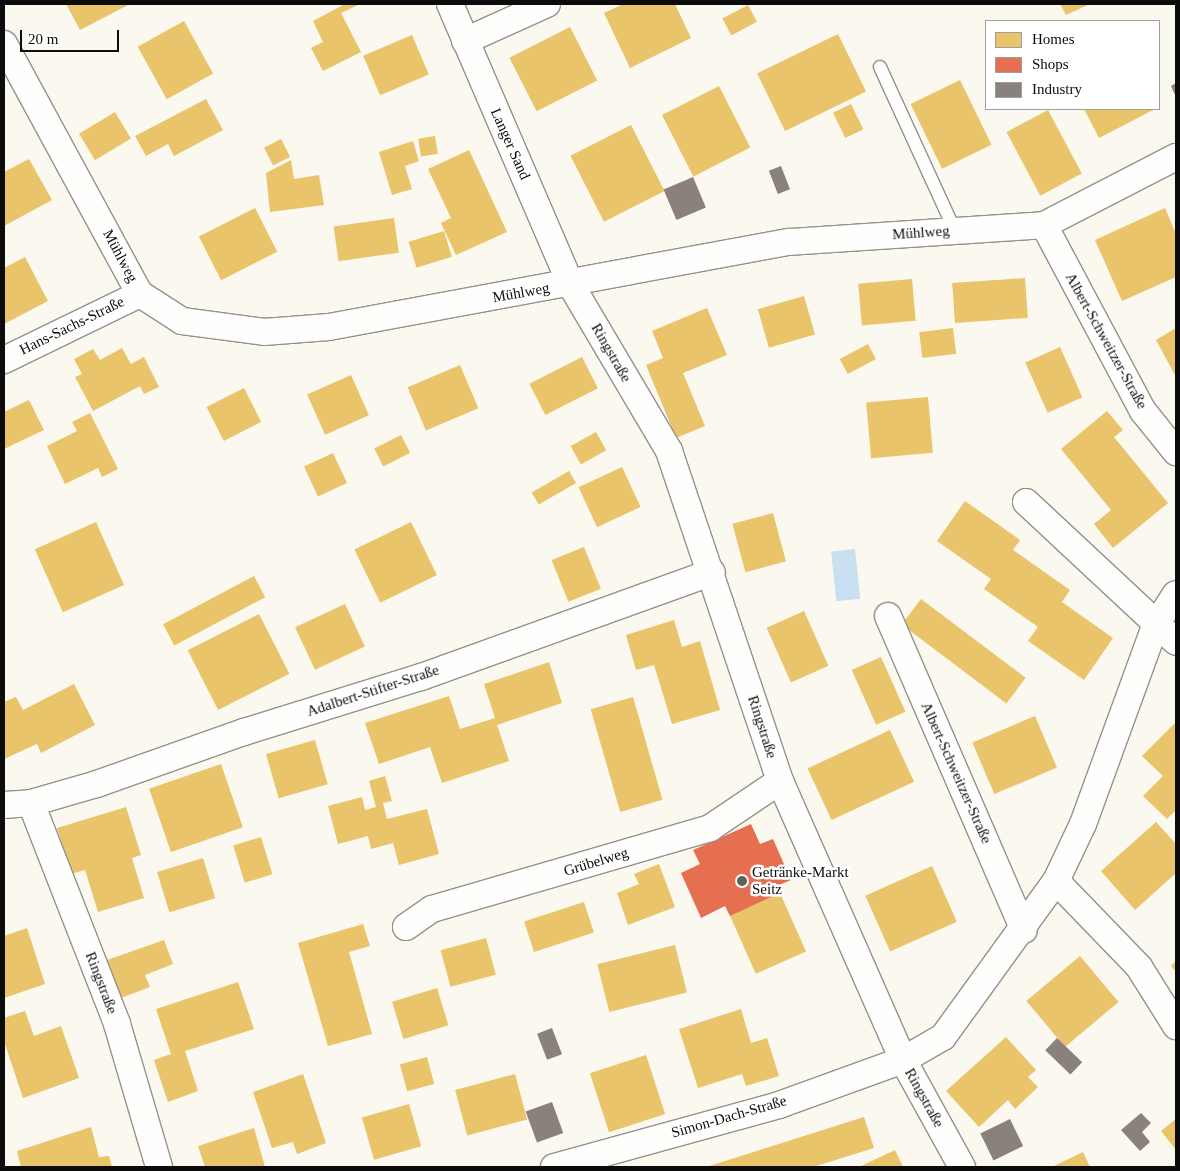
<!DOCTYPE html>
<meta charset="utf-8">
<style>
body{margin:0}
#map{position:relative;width:1180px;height:1171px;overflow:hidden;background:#faf8ef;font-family:"Times New Roman",serif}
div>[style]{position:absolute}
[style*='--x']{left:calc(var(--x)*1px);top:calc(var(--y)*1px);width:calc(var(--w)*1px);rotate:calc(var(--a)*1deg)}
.water>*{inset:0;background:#c8e0f2;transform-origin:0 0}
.homes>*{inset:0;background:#e9c46a;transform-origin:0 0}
.shops>*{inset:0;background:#e76f51}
.industry>*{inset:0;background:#8a817c;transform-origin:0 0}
.roads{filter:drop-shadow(1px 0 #93928e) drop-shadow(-1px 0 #93928e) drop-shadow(0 1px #93928e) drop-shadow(0 -1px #93928e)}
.lane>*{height:12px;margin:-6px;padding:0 6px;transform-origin:6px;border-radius:6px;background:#fefefd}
.street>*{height:26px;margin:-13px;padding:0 13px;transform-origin:13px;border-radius:13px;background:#fefefd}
.dots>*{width:14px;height:14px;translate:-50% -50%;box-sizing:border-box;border:2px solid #fff;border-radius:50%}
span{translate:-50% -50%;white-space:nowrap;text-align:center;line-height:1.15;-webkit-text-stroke:5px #fff;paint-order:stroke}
.street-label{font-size:15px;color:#0c0c0c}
.poi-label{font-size:15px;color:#0c0c0c}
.left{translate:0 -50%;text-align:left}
.frame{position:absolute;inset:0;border:5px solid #0c0c0c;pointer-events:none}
.legend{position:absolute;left:985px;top:20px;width:175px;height:90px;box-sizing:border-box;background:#fff;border:1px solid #9e9e9e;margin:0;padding:6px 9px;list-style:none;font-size:15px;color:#0c0c0c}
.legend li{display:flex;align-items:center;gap:10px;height:25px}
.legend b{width:25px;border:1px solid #9e9e9e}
.scale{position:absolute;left:20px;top:30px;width:99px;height:22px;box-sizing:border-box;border:2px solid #0c0c0c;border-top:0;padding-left:6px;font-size:15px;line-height:18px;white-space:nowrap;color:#0c0c0c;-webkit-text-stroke:4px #fff;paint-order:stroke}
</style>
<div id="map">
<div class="water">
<i style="left:855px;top:549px;width:50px;height:24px;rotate:84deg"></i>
</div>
<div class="homes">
<i style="clip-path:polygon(66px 4px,130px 4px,80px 30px)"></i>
<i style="clip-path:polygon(345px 4px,360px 4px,341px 13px,361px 52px,323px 71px,311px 48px,323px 42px,313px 21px)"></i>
<i style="clip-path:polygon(623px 4px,675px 4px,691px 38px,630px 68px,604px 13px)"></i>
<i style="clip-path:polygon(1060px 4px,1090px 4px,1066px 15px)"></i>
<i style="left:748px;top:5px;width:19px;height:29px;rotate:62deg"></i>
<i style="left:184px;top:21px;width:60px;height:53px;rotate:61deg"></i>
<i style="left:570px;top:27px;width:60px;height:68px;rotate:63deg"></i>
<i style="left:838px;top:34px;width:64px;height:90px;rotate:64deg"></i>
<i style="left:412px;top:35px;width:43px;height:53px;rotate:67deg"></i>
<i style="left:960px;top:80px;width:72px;height:55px;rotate:64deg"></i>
<i style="left:719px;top:86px;width:69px;height:64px;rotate:63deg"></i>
<i style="clip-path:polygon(206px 99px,223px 130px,174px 156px,168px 144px,146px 156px,135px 136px)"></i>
<i style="left:851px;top:104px;width:28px;height:20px;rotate:64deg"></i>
<i style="clip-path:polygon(1084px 109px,1155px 109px,1099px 138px)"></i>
<i style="left:1048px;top:110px;width:72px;height:47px;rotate:62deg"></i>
<i style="left:115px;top:112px;width:31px;height:42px;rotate:59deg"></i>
<i style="left:631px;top:125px;width:74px;height:68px;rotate:63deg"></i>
<i style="left:435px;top:136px;width:18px;height:17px;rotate:81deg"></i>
<i style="left:281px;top:139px;width:20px;height:19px;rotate:63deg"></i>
<i style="clip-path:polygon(413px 141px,419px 161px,405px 166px,412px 189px,392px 195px,379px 152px)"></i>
<i style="clip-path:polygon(469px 150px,507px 232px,456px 255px,441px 223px,451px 218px,428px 169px)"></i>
<i style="clip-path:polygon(29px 159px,52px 200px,4px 226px,4px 172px)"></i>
<i style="clip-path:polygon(291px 160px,294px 179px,319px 175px,324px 205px,270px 212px,266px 173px)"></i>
<i style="left:255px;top:208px;width:49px;height:63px;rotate:63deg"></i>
<i style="clip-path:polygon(1165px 208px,1176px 234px,1176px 277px,1122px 301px,1095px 240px)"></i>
<i style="left:394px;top:218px;width:35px;height:61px;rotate:82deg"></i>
<i style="left:444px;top:231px;width:27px;height:37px;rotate:73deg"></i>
<i style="clip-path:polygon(25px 257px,48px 301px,4px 324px,4px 268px)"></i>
<i style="left:1025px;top:278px;width:40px;height:73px;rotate:86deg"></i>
<i style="left:912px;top:279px;width:42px;height:54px;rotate:85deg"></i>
<i style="left:804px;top:296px;width:40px;height:48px;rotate:74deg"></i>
<i style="clip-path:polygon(707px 308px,727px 355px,683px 373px,705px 426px,676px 438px,646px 365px,663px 358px,652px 331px)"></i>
<i style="left:953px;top:328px;width:26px;height:34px;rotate:83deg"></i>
<i style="clip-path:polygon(1176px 328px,1176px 377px,1156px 340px)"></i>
<i style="left:868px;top:344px;width:17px;height:32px;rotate:62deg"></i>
<i style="left:1060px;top:347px;width:55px;height:38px;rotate:66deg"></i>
<i style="clip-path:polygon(122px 348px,131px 364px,144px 357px,159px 387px,144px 394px,140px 386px,93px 411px,75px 377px,82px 374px,74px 359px,93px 349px,100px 360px)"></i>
<i style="left:582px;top:357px;width:35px;height:59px;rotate:63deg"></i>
<i style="left:460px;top:365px;width:47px;height:57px;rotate:67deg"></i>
<i style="left:351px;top:375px;width:44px;height:48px;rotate:66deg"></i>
<i style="left:244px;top:388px;width:38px;height:42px;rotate:63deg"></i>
<i style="left:928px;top:397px;width:56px;height:62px;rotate:85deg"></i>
<i style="clip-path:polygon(29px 400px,44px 430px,4px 449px,4px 412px)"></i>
<i style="clip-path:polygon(1107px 411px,1123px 430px,1114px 437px,1168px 503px,1113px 548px,1094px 524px,1111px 510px,1061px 449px)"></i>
<i style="clip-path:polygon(90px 413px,118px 469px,102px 477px,98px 468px,65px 484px,47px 446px,77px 431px,72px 422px)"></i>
<i style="left:596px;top:432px;width:21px;height:29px;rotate:61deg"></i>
<i style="left:401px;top:435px;width:20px;height:30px;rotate:63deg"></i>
<i style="left:333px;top:453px;width:33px;height:32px;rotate:65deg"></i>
<i style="left:622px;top:467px;width:44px;height:48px;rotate:65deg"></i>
<i style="left:569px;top:471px;width:14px;height:43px;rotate:60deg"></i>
<i style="clip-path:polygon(965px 501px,1020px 540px,1013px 550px,1070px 590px,1062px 602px,1113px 638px,1084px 680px,1028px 641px,1038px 627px,984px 589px,991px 579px,937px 541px)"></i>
<i style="left:773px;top:513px;width:50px;height:42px;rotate:75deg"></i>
<i style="left:96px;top:522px;width:69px;height:67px;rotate:66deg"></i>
<i style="left:411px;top:522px;width:59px;height:63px;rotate:64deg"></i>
<i style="left:584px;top:547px;width:45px;height:35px;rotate:68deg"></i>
<i style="left:254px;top:576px;width:24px;height:103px;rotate:62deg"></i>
<i style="left:921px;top:599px;width:131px;height:32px;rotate:37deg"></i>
<i style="left:345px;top:604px;width:47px;height:55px;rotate:65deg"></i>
<i style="left:804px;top:611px;width:60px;height:41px;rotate:66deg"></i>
<i style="left:259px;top:614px;width:67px;height:80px;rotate:63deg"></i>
<i style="clip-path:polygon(674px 620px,682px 647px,700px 641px,720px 710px,672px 724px,654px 665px,636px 670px,626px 635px)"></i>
<i style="left:881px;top:657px;width:60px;height:32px;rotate:66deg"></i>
<i style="clip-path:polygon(549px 662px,562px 703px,497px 725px,509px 761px,442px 783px,430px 747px,379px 764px,365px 723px,449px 696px,460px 729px,495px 718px,484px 684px)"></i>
<i style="clip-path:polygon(74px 684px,95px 725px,41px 753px,37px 744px,4px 759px,4px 702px,16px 697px,23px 710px)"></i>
<i style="left:633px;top:697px;width:107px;height:44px;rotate:74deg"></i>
<i style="left:1035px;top:716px;width:56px;height:68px;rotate:67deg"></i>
<i style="clip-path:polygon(1176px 722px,1176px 810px,1167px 819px,1143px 796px,1163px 776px,1142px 756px)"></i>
<i style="left:890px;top:730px;width:57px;height:91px;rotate:65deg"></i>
<i style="left:315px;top:740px;width:46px;height:51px;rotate:74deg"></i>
<i style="left:221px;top:764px;width:67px;height:76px;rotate:71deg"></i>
<i style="clip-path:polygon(385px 776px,392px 801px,383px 803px,387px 819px,427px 809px,439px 854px,399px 865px,393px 843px,371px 849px,368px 836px,338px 844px,328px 806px,362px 797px,365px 810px,376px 807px,369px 781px)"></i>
<i style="clip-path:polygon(126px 807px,141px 855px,132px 858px,144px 898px,98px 912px,85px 870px,71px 874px,57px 828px)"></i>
<i style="clip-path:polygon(1156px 822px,1176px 844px,1176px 873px,1135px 910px,1101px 871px)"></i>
<i style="left:261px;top:837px;width:39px;height:29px;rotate:73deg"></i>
<i style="left:203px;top:858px;width:42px;height:48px;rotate:73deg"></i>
<i style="clip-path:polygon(659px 864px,675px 907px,628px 925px,617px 893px,639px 884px,634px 874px)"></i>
<i style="left:932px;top:866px;width:61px;height:73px;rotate:66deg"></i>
<i style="left:780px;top:893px;width:64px;height:55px;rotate:66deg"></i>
<i style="left:584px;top:902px;width:32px;height:63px;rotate:72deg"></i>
<i style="clip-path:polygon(363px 924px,370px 946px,349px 952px,372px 1034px,328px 1046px,298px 943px)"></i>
<i style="clip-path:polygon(27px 928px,45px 984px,4px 998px,4px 936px)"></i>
<i style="left:486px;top:938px;width:38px;height:47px;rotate:75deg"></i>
<i style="clip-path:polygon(164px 940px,173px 964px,145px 975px,150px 987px,121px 998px,107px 960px)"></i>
<i style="left:675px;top:945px;width:49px;height:80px;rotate:76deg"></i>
<i style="left:1080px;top:956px;width:60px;height:70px;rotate:50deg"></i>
<i style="clip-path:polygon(1176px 961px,1176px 972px,1171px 966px)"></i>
<i style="clip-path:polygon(238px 982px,254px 1029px,185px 1051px,198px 1091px,168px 1102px,154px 1060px,171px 1054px,156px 1009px)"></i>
<i style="left:437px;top:988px;width:39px;height:47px;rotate:73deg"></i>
<i style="clip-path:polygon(741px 1009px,751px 1043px,767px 1038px,779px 1076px,746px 1086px,742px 1074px,698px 1088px,679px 1029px)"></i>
<i style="clip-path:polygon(25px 1011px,34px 1036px,61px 1026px,79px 1078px,23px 1098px,4px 1041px,4px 1018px)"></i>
<i style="clip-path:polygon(1006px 1037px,1036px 1070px,1028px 1077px,1038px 1087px,1015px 1109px,1008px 1100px,979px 1127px,946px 1091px)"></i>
<i style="left:646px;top:1055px;width:62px;height:59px;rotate:72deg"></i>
<i style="left:427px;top:1057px;width:28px;height:28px;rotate:75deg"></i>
<i style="clip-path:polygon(303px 1074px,326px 1143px,297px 1154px,293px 1142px,272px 1148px,253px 1092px)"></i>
<i style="left:515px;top:1074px;width:47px;height:62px;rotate:75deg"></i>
<i style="left:409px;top:1104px;width:44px;height:49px;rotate:74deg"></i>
<i style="clip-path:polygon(864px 1117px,874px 1148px,813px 1167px,706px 1167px)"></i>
<i style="clip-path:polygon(1176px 1119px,1176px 1150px,1161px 1131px)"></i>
<i style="clip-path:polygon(91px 1127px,99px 1157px,109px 1156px,112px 1167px,21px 1167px,17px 1151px)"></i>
<i style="clip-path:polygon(254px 1128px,265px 1167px,205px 1167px,198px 1146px)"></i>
<i style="clip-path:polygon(895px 1150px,903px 1167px,859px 1167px)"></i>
<i style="clip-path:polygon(1083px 1152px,1090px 1167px,1052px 1167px)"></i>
</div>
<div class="shops">
<i style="clip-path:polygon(751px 824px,760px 844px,773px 839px,791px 880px,777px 886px,780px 893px,730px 916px,725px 906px,701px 918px,681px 873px,700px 864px,693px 850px)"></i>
</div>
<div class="industry">
<i style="clip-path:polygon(1176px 83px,1176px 97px,1171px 86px)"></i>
<i style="left:781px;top:166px;width:25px;height:13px;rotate:69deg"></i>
<i style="left:693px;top:177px;width:33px;height:32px;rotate:67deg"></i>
<i style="left:552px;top:1028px;width:28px;height:16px;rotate:69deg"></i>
<i style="left:1057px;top:1038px;width:35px;height:17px;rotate:44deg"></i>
<i style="left:552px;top:1102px;width:33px;height:28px;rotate:70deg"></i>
<i style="clip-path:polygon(1141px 1113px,1151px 1123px,1142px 1132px,1150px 1142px,1140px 1151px,1121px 1130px)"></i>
<i style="left:1010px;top:1119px;width:30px;height:33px;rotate:64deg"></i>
</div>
<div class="roads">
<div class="lane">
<i style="--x:880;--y:67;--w:180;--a:65.4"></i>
</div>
<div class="street">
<i style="--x:450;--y:4;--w:306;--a:66.7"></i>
<i style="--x:571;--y:285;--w:193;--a:59.4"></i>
<i style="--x:669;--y:451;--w:348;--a:71.4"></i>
<i style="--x:780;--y:781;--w:305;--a:66.2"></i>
<i style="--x:903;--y:1060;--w:122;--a:61.1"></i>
<i style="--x:465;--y:41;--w:90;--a:-24.3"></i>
<i style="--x:4;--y:44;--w:285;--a:61.5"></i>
<i style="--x:140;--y:294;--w:50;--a:32.7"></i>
<i style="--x:182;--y:321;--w:83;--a:7.6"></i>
<i style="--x:264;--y:332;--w:65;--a:-4.4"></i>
<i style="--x:329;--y:327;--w:468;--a:-10.5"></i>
<i style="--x:789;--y:242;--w:256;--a:-3.8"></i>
<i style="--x:1044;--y:225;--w:148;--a:-27.3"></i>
<i style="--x:1044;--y:225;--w:211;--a:62"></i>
<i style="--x:1143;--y:411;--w:53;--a:51.2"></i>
<i style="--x:4;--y:360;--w:151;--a:-25.9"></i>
<i style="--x:1026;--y:502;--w:205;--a:43"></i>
<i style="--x:888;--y:616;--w:342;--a:66.6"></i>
<i style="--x:31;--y:803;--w:237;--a:68.7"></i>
<i style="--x:117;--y:1024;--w:149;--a:73.6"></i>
<i style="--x:4;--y:805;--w:27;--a:-4"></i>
<i style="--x:31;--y:803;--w:69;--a:-16.1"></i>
<i style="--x:97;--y:784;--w:156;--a:-19.5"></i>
<i style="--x:244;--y:732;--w:185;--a:-17.3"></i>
<i style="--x:421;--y:677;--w:309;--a:-19.8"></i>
<i style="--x:1056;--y:881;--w:120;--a:46"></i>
<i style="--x:1139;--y:967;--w:70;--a:57.9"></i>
<i style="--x:406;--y:927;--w:32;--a:-35"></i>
<i style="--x:432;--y:909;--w:290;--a:-16.2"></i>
<i style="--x:710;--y:828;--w:84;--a:-33.9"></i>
<i style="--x:554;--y:1167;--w:233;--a:-15.4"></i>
<i style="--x:779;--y:1105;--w:132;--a:-19.9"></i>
<i style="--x:903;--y:1060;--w:46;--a:-29.9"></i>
<i style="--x:943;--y:1037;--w:193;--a:-54.1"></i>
<i style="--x:1056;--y:881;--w:63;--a:-64.7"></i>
<i style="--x:1083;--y:824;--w:211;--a:-70"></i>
<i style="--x:1155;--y:626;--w:38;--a:-57"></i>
</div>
</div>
<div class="dots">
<i style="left:742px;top:881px;background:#5f5f5b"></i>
</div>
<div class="street-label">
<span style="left:510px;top:144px;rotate:66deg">Langer Sand</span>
<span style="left:921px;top:233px;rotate:-4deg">Mühlweg</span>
<span style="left:120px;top:256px;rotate:62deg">Mühlweg</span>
<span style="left:521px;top:293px;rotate:-10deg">Mühlweg</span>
<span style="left:72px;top:326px;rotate:-26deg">Hans-Sachs-Straße</span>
<span style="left:1106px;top:341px;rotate:61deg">Albert-Schweitzer-Straße</span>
<span style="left:611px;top:353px;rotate:60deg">Ringstraße</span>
<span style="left:373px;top:691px;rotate:-18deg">Adalbert-Stifter-Straße</span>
<span style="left:762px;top:727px;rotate:72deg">Ringstraße</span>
<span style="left:956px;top:773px;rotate:66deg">Albert-Schweitzer-Straße</span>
<span style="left:596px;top:862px;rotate:-17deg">Grübelweg</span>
<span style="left:101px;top:983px;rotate:69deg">Ringstraße</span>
<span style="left:924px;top:1098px;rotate:61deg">Ringstraße</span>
<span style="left:729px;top:1117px;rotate:-16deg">Simon-Dach-Straße</span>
</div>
<div class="poi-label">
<span class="left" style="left:752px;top:881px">Getränke-Markt<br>Seitz</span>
</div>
<div class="frame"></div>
<ul class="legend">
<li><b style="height:14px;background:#e9c46a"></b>Homes</li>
<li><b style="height:14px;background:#e76f51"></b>Shops</li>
<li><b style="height:14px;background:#8a817c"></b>Industry</li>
</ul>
<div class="scale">20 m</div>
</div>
